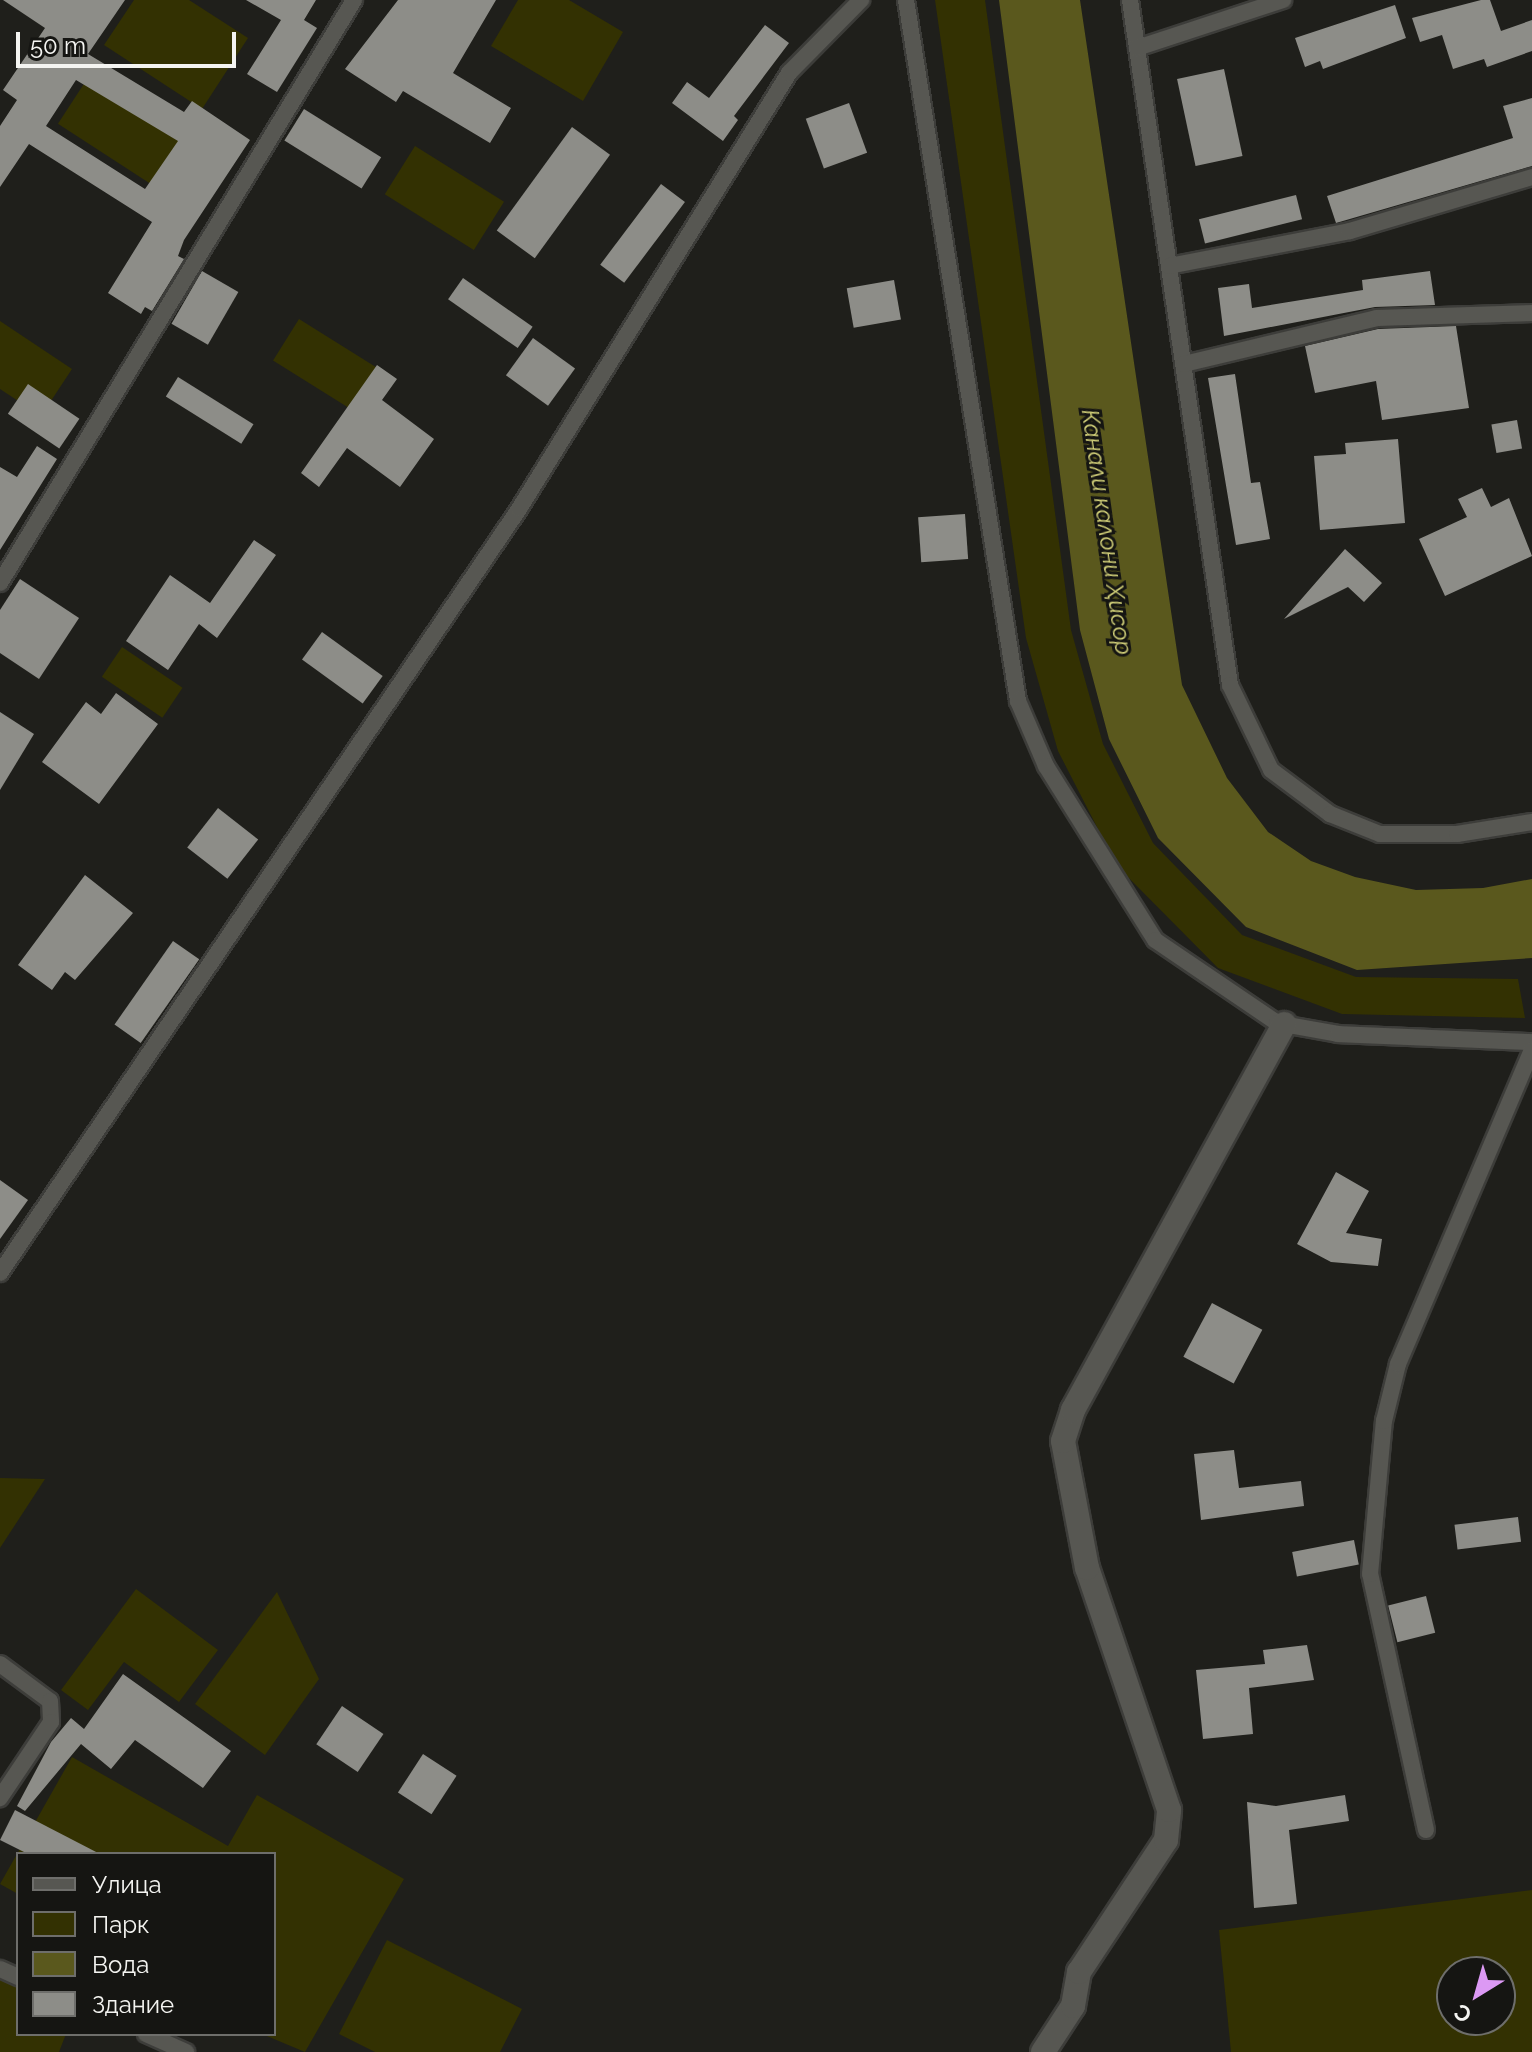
<!DOCTYPE html>
<meta charset="utf-8">
<style>
body{margin:0}
#map{position:relative;width:1532px;height:2052px;overflow:hidden;background:#1f1f1b;font-family:Raleway,sans-serif}
div>[style]{position:absolute}
[style*='--x']{left:calc(var(--x)*1px);top:calc(var(--y)*1px);width:calc(var(--w)*1px);rotate:calc(var(--a)*1deg)}
.green>*{inset:0;background:#333102;transform-origin:0 0}
.water>*{inset:0;background:#5a581d}
.building>*{inset:0;background:#8d8d88;transform-origin:0 0}
.roads{filter:drop-shadow(2px 0 #3d3d3a) drop-shadow(-2px 0 #3d3d3a) drop-shadow(0 2px #3d3d3a) drop-shadow(0 -2px #3d3d3a)}
.lane>*{height:16px;margin:-8px;padding:0 8px;transform-origin:8px;border-radius:8px;background:#575752}
.street>*{height:24px;margin:-12px;padding:0 12px;transform-origin:12px;border-radius:12px;background:#575752}
span{translate:-50% -50%;white-space:nowrap;text-align:center;line-height:1.15;-webkit-text-stroke:6px #151512;paint-order:stroke}
.water-label{font-size:24px;color:#d4d27a;font-style:italic}
.legend{position:absolute;left:16px;top:1852px;width:260px;height:184px;box-sizing:border-box;background:#151512;border:2px solid #6e6e6b;margin:0;padding:10px 14px;list-style:none;font-size:24px;color:#f4f4f1}
.legend li{display:flex;align-items:center;gap:16px;height:40px}
.legend b{width:40px;border:2px solid #6e6e6b}
.north{position:absolute;left:1436px;top:1956px;width:80px;height:80px;box-sizing:border-box;background:#151512;border:2px solid #6e6e6b;border-radius:50%;rotate:217deg;font-size:22px;font-weight:700;line-height:32px;text-align:center;color:#f4f4f1}
.north::after{content:'';display:block;margin:auto;width:28px;height:36px;background:#dc99f4;clip-path:polygon(50% 0,100% 100%,50% 72%,0 100%)}
.scale{position:absolute;left:16px;top:32px;width:220px;height:36px;box-sizing:border-box;border:4px solid #f4f4f1;border-top:0;padding-left:10px;font-size:24px;line-height:28px;white-space:nowrap;color:#f4f4f1;-webkit-text-stroke:6px #151512;paint-order:stroke}
</style>
<div id="map">
<div class="green">
<i style="clip-path:polygon(134px 0,189px 0,248px 38px,202px 109px,104px 45px)"></i>
<i style="clip-path:polygon(518px 0,569px 0,623px 32px,583px 101px,491px 46px)"></i>
<i style="clip-path:polygon(935px 0,985px 0,1071px 630px,1103px 744px,1153px 843px,1242px 935px,1356px 977px,1518px 979px,1525px 1018px,1342px 1014px,1218px 968px,1117px 866px,1058px 751px,1026px 638px)"></i>
<i style="left:89px;top:76px;width:113px;height:57px;rotate:33deg"></i>
<i style="left:415px;top:146px;width:105px;height:57px;rotate:32deg"></i>
<i style="left:299px;top:319px;width:91px;height:49px;rotate:32deg"></i>
<i style="clip-path:polygon(0 321px,72px 369px,41px 416px,0 389px)"></i>
<i style="left:122px;top:647px;width:73px;height:36px;rotate:34deg"></i>
<i style="clip-path:polygon(0 1478px,45px 1479px,0 1548px)"></i>
<i style="clip-path:polygon(136px 1589px,218px 1650px,179px 1702px,124px 1662px,88px 1710px,61px 1690px)"></i>
<i style="clip-path:polygon(277px 1592px,319px 1679px,265px 1755px,195px 1704px)"></i>
<i style="clip-path:polygon(72px 1757px,228px 1846px,257px 1795px,404px 1879px,305px 2052px,262px 2034px,274px 2034px,274px 1854px,18px 1854px,18px 1894px,0 1884px)"></i>
<i style="clip-path:polygon(evenodd,1532px 1890px,1532px 2052px,1231px 2052px,1219px 1930px,1532px 1890px,1452px 1972px,1500px 1972px,1500px 2020px,1452px 2020px,1452px 1972px)"></i>
<i style="clip-path:polygon(387px 1940px,522px 2009px,500px 2052px,375px 2052px,339px 2034px)"></i>
<i style="clip-path:polygon(0 1978px,18px 1986px,18px 2034px,66px 2034px,59px 2052px,0 2052px)"></i>
</div>
<div class="water">
<i style="clip-path:polygon(999px 0,1080px 0,1182px 685px,1227px 778px,1268px 832px,1311px 861px,1355px 877px,1416px 890px,1483px 888px,1532px 879px,1532px 958px,1357px 970px,1246px 927px,1158px 838px,1109px 739px,1080px 630px)"></i>
</div>
<div class="building">
<i style="clip-path:polygon(evenodd,3px 0,125px 0,88px 54px,184px 112px,192px 101px,250px 140px,184px 240px,178px 256px,184px 259px,152px 311px,145px 307px,141px 314px,108px 293px,152px 222px,29px 144px,0 187px,0 126px,17px 100px,3px 90px,45px 28px,3px 0,76px 80px,178px 141px,145px 189px,46px 126px,76px 80px)"></i>
<i style="clip-path:polygon(246px 0,316px 0,304px 20px,317px 28px,277px 92px,247px 74px,281px 20px)"></i>
<i style="clip-path:polygon(398px 0,496px 0,453px 73px,511px 108px,490px 143px,403px 91px,396px 102px,345px 69px)"></i>
<i style="clip-path:polygon(1481px 0,1490px 0,1501px 31px,1532px 20px,1532px 51px,1487px 67px,1484px 59px,1453px 69px,1442px 35px,1420px 42px,1412px 18px)"></i>
<i style="clip-path:polygon(1395px 5px,1406px 38px,1323px 69px,1320px 61px,1305px 67px,1295px 38px)"></i>
<i style="clip-path:polygon(765px 25px,789px 43px,734px 116px,738px 120px,723px 141px,672px 103px,687px 82px,709px 98px)"></i>
<i style="left:1224px;top:69px;width:89px;height:48px;rotate:78deg"></i>
<i style="clip-path:polygon(1532px 98px,1532px 166px,1336px 223px,1327px 196px,1513px 138px,1503px 106px)"></i>
<i style="left:849px;top:103px;width:53px;height:46px;rotate:70deg"></i>
<i style="left:304px;top:109px;width:91px;height:37px;rotate:32deg"></i>
<i style="left:572px;top:127px;width:47px;height:128px;rotate:36deg"></i>
<i style="left:661px;top:184px;width:30px;height:101px;rotate:37deg"></i>
<i style="left:1296px;top:195px;width:25px;height:100px;rotate:76deg"></i>
<i style="left:202px;top:271px;width:42px;height:61px;rotate:30deg"></i>
<i style="clip-path:polygon(1430px 271px,1435px 305px,1375px 307px,1224px 336px,1218px 288px,1249px 284px,1252px 308px,1363px 290px,1362px 280px)"></i>
<i style="left:463px;top:278px;width:85px;height:26px;rotate:35deg"></i>
<i style="left:894px;top:280px;width:40px;height:48px;rotate:80deg"></i>
<i style="clip-path:polygon(1456px 326px,1469px 408px,1382px 420px,1376px 381px,1315px 393px,1305px 346px,1378px 329px)"></i>
<i style="left:533px;top:338px;width:52px;height:46px;rotate:36deg"></i>
<i style="clip-path:polygon(377px 365px,397px 379px,382px 400px,434px 439px,400px 487px,347px 448px,319px 487px,301px 473px)"></i>
<i style="clip-path:polygon(1235px 374px,1251px 483px,1260px 482px,1270px 539px,1236px 545px,1208px 378px)"></i>
<i style="left:178px;top:377px;width:89px;height:23px;rotate:32deg"></i>
<i style="left:28px;top:384px;width:62px;height:36px;rotate:34deg"></i>
<i style="left:1517px;top:420px;width:29px;height:26px;rotate:80deg"></i>
<i style="clip-path:polygon(1398px 439px,1405px 523px,1320px 530px,1314px 456px,1346px 454px,1345px 443px)"></i>
<i style="clip-path:polygon(37px 446px,57px 459px,0 550px,0 467px,17px 477px)"></i>
<i style="clip-path:polygon(1482px 488px,1491px 507px,1509px 498px,1532px 556px,1445px 596px,1419px 539px,1467px 517px,1458px 499px)"></i>
<i style="left:965px;top:514px;width:45px;height:47px;rotate:86deg"></i>
<i style="clip-path:polygon(254px 540px,276px 555px,217px 638px,199px 624px,168px 670px,126px 641px,170px 575px,210px 603px)"></i>
<i style="clip-path:polygon(1345px 549px,1382px 583px,1364px 602px,1348px 587px,1284px 619px)"></i>
<i style="clip-path:polygon(20px 579px,79px 618px,39px 679px,0 653px,0 610px)"></i>
<i style="left:322px;top:632px;width:75px;height:34px;rotate:36deg"></i>
<i style="clip-path:polygon(116px 693px,158px 724px,99px 804px,42px 762px,86px 702px,101px 714px)"></i>
<i style="clip-path:polygon(0 712px,34px 734px,0 790px)"></i>
<i style="left:218px;top:808px;width:51px;height:50px;rotate:38deg"></i>
<i style="clip-path:polygon(85px 875px,133px 913px,75px 980px,65px 972px,52px 990px,18px 965px)"></i>
<i style="left:173px;top:941px;width:32px;height:102px;rotate:35deg"></i>
<i style="clip-path:polygon(1336px 1172px,1369px 1191px,1346px 1233px,1382px 1239px,1378px 1266px,1331px 1262px,1297px 1244px)"></i>
<i style="clip-path:polygon(0 1180px,28px 1200px,0 1239px)"></i>
<i style="left:1212px;top:1303px;width:57px;height:61px;rotate:28deg"></i>
<i style="clip-path:polygon(1234px 1450px,1239px 1488px,1301px 1481px,1304px 1506px,1201px 1520px,1194px 1454px)"></i>
<i style="left:1518px;top:1517px;width:25px;height:64px;rotate:83deg"></i>
<i style="left:1354px;top:1540px;width:25px;height:63px;rotate:79deg"></i>
<i style="left:1426px;top:1596px;width:38px;height:39px;rotate:76deg"></i>
<i style="clip-path:polygon(1307px 1645px,1314px 1680px,1249px 1688px,1253px 1734px,1203px 1739px,1196px 1670px,1265px 1664px,1263px 1650px)"></i>
<i style="clip-path:polygon(123px 1674px,231px 1751px,203px 1788px,135px 1740px,111px 1769px,81px 1744px,25px 1811px,17px 1806px,51px 1742px,71px 1718px,84px 1729px)"></i>
<i style="left:342px;top:1706px;width:50px;height:46px;rotate:34deg"></i>
<i style="left:423px;top:1754px;width:40px;height:46px;rotate:33deg"></i>
<i style="clip-path:polygon(1345px 1795px,1349px 1821px,1289px 1830px,1297px 1904px,1254px 1908px,1247px 1802px,1276px 1806px)"></i>
<i style="clip-path:polygon(15px 1810px,100px 1854px,28px 1854px,0 1840px)"></i>
</div>
<div class="roads">
<div class="lane">
<i style="--x:906;--y:0;--w:710;--a:80.92"></i>
<i style="--x:1018;--y:701;--w:71;--a:66.7"></i>
<i style="--x:1046;--y:766;--w:205;--a:57.9"></i>
<i style="--x:1155;--y:940;--w:148;--a:34.2"></i>
<i style="--x:1277;--y:1023;--w:62;--a:10.2"></i>
<i style="--x:1338;--y:1034;--w:194;--a:2.4"></i>
<i style="--x:1130;--y:0;--w:692;--a:81.69"></i>
<i style="--x:1230;--y:685;--w:94;--a:64.2"></i>
<i style="--x:1271;--y:770;--w:74;--a:36.7"></i>
<i style="--x:1330;--y:814;--w:54;--a:21.8"></i>
<i style="--x:1380;--y:834;--w:77;--a:0"></i>
<i style="--x:1457;--y:834;--w:76;--a:-9.1"></i>
<i style="--x:1137;--y:48;--w:154;--a:-18.2"></i>
<i style="--x:1169;--y:266;--w:184;--a:-10.9"></i>
<i style="--x:1350;--y:231;--w:190;--a:-16.5"></i>
<i style="--x:1184;--y:364;--w:198;--a:-13.4"></i>
<i style="--x:1377;--y:318;--w:155;--a:-1.8"></i>
<i style="--x:0;--y:583;--w:682;--a:-58.73"></i>
<i style="--x:0;--y:1273;--w:924;--a:-55.81"></i>
<i style="--x:519;--y:509;--w:513;--a:-58.23"></i>
<i style="--x:789;--y:73;--w:103;--a:-45.4"></i>
<i style="--x:0;--y:1664;--w:62;--a:36.5"></i>
<i style="--x:50;--y:1701;--w:21;--a:87"></i>
<i style="--x:51;--y:1722;--w:92;--a:123.9"></i>
<i style="--x:1426;--y:1830;--w:262;--a:-102.3"></i>
<i style="--x:1370;--y:1574;--w:154;--a:-84.8"></i>
<i style="--x:1384;--y:1421;--w:59;--a:-76.2"></i>
<i style="--x:1398;--y:1364;--w:341;--a:-66.9"></i>
<i style="--x:0;--y:1969;--w:20;--a:24"></i>
<i style="--x:146;--y:2034;--w:44;--a:24.2"></i>
</div>
<div class="street">
<i style="--x:1043;--y:2052;--w:55;--a:-56.9"></i>
<i style="--x:1073;--y:2006;--w:35;--a:-80"></i>
<i style="--x:1079;--y:1972;--w:158;--a:-56.6"></i>
<i style="--x:1166;--y:1840;--w:30;--a:-84"></i>
<i style="--x:1169;--y:1810;--w:256;--a:-108.7"></i>
<i style="--x:1087;--y:1568;--w:129;--a:-100.7"></i>
<i style="--x:1063;--y:1441;--w:33;--a:-72"></i>
<i style="--x:1073;--y:1410;--w:440;--a:-61.3"></i>
</div>
</div>
<div class="water-label">
<span style="left:1107px;top:532px;rotate:82deg">Канали калони Ҳисор</span>
</div>
<ul class="legend">
<li><b style="height:10px;background:#575752"></b>Улица</li>
<li><b style="height:22px;background:#333102"></b>Парк</li>
<li><b style="height:22px;background:#5a581d"></b>Вода</li>
<li><b style="height:22px;background:#8d8d88"></b>Здание</li>
</ul>
<div class="north">С</div>
<div class="scale">50 m</div>
</div>
